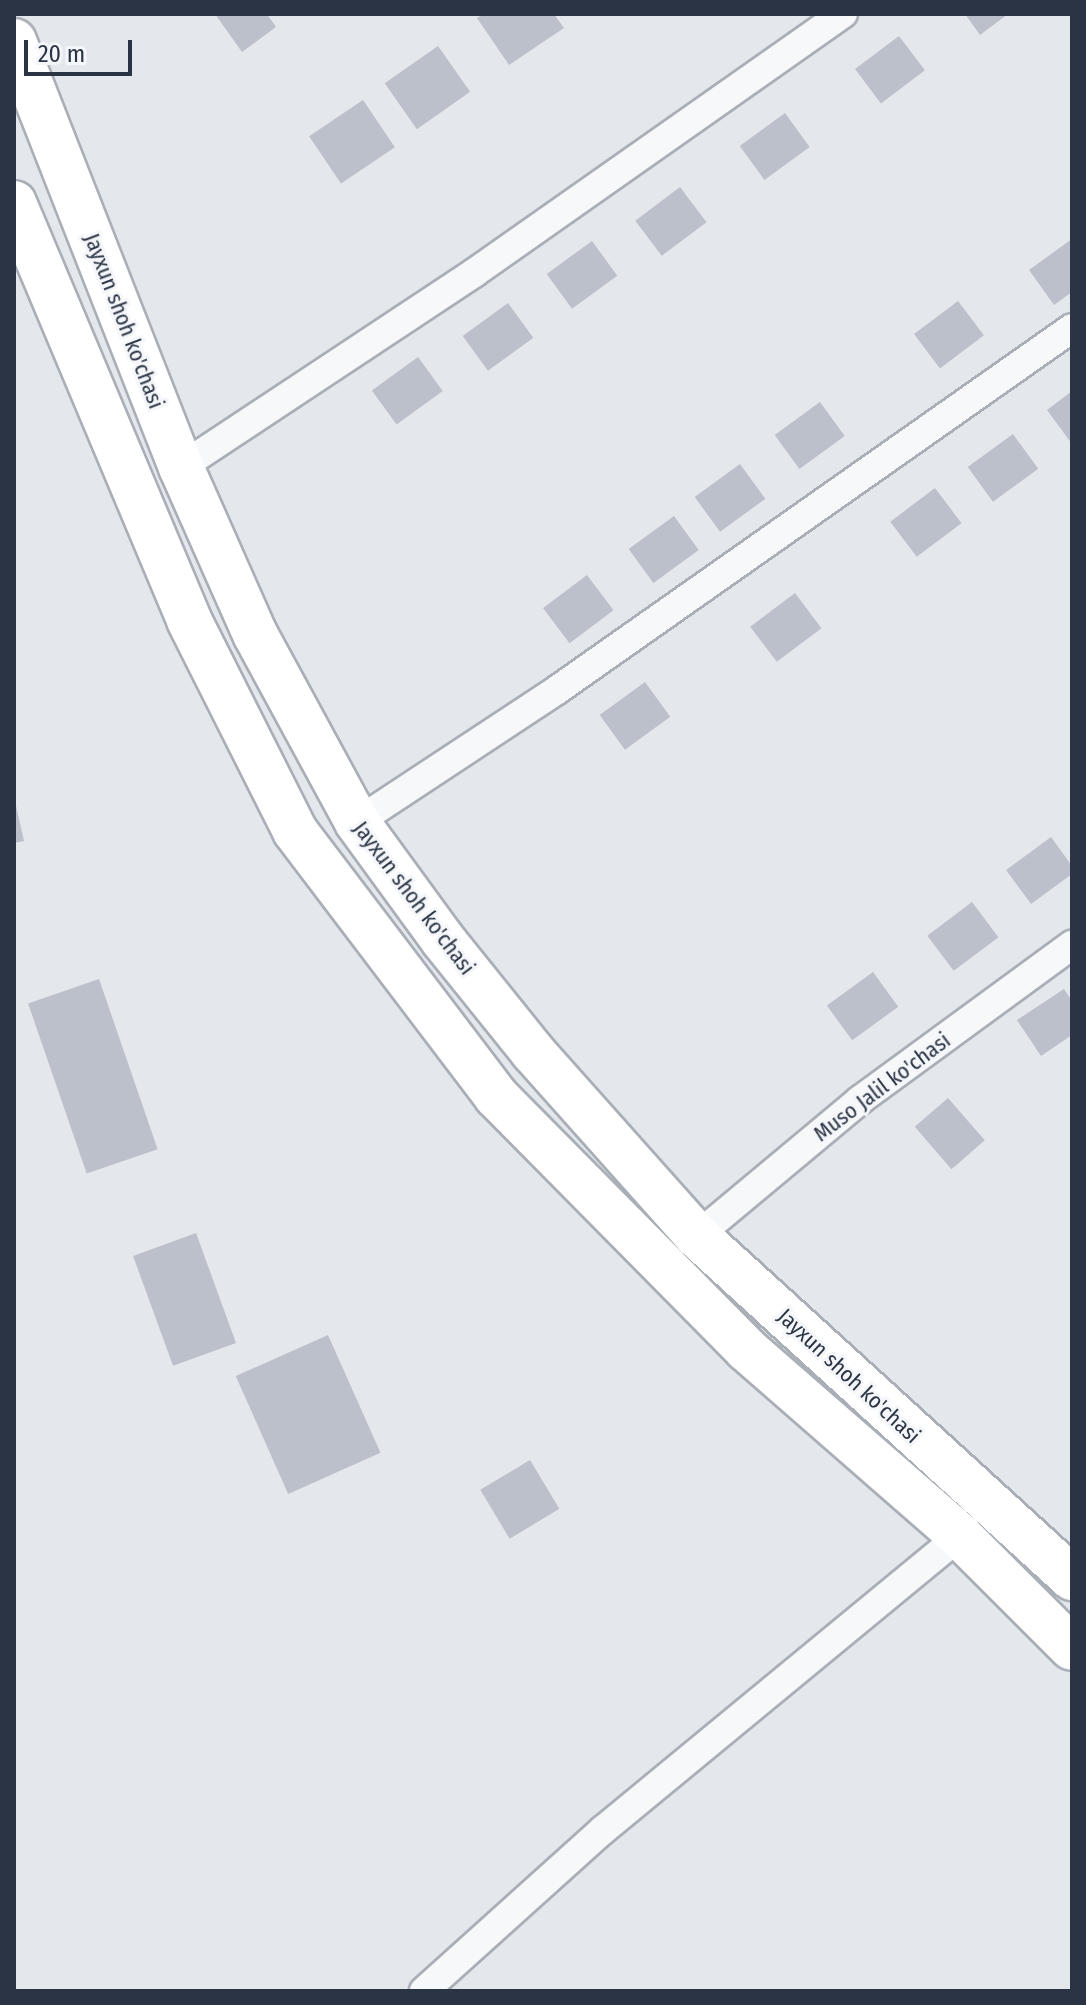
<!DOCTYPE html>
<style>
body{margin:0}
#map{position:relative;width:1086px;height:2005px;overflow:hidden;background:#e4e7ec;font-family:"Fira Sans Condensed",sans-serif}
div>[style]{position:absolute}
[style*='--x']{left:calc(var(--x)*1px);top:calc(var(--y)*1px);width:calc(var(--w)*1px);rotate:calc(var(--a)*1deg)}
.building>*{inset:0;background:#bbc0ca;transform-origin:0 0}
.roads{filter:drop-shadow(2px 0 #a9aeb7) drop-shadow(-2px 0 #a9aeb7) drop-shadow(0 2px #a9aeb7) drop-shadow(0 -2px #a9aeb7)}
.street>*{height:28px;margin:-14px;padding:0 14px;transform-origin:14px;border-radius:14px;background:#f7f8fa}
.highway>*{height:44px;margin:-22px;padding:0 22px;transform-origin:22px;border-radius:22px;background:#fff}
span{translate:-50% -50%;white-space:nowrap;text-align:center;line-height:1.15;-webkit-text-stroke:6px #f4f6f9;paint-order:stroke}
.street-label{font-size:22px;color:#2b3445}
.frame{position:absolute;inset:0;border:16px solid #2b3445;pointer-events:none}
.scale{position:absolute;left:24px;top:40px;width:108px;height:36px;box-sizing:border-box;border:4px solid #2b3445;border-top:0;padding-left:10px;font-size:24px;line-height:28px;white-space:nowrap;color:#2b3445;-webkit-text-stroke:6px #f4f6f9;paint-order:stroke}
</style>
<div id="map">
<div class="building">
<i style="clip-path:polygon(215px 14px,267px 14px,276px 27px,242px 52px)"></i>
<i style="clip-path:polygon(484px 14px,554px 14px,564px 28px,509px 65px,477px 18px)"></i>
<i style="clip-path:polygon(965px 14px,1008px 14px,980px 35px)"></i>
<i style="left:899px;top:36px;width:43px;height:55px;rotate:53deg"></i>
<i style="left:438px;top:46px;width:56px;height:65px;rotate:55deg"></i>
<i style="left:363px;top:100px;width:57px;height:65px;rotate:56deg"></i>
<i style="left:785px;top:113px;width:42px;height:56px;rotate:54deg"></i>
<i style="left:680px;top:187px;width:44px;height:56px;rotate:53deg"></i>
<i style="clip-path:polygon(1072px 239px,1072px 292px,1054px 305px,1029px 270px)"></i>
<i style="left:592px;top:241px;width:43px;height:56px;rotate:54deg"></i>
<i style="left:958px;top:301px;width:43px;height:55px;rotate:53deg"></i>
<i style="left:508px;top:303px;width:43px;height:56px;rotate:54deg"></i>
<i style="left:418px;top:357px;width:42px;height:57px;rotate:54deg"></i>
<i style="clip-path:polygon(1072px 391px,1072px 444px,1047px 410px)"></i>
<i style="left:820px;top:402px;width:42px;height:56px;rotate:54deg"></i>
<i style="left:1013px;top:434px;width:43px;height:56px;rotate:54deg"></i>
<i style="left:740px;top:464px;width:43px;height:56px;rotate:54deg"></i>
<i style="left:935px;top:488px;width:44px;height:56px;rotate:53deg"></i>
<i style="left:674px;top:516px;width:42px;height:56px;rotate:54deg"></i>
<i style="left:587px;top:575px;width:44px;height:55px;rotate:53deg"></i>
<i style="left:795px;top:593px;width:44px;height:56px;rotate:53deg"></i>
<i style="left:645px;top:682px;width:43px;height:56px;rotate:54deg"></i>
<i style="clip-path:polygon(14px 797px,24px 841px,14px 843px)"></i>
<i style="clip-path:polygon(1051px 837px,1072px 866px,1072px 874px,1031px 904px,1006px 870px)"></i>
<i style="left:972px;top:902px;width:44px;height:56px;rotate:53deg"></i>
<i style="left:873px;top:972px;width:43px;height:57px;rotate:54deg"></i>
<i style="left:99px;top:979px;width:180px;height:75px;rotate:71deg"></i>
<i style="clip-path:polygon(1064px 989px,1072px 1001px,1072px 1035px,1041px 1056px,1017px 1020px)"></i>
<i style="left:948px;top:1098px;width:56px;height:44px;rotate:49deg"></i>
<i style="left:196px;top:1233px;width:117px;height:67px;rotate:70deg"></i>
<i style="left:328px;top:1335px;width:129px;height:101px;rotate:66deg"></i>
<i style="left:530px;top:1460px;width:57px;height:58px;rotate:59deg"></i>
</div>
<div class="roads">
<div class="street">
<i style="--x:181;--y:467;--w:351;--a:-33.5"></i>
<i style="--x:474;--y:273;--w:451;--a:-35.1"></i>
<i style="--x:357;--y:822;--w:240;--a:-33.4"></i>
<i style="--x:557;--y:690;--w:629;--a:-35.1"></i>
<i style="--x:697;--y:1236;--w:212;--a:-39.8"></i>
<i style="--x:860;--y:1100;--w:263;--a:-36.2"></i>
<i style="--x:424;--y:1991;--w:241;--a:-42"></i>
<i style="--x:603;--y:1830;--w:462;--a:-39.5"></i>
</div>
<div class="highway">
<i style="--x:14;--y:41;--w:458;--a:68.6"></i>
<i style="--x:181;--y:467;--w:183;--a:66.1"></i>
<i style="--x:255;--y:634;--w:214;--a:61.5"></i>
<i style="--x:357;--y:822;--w:146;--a:53.9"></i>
<i style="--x:443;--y:940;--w:144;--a:51.2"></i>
<i style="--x:533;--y:1052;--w:246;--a:48.3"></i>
<i style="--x:697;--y:1236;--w:508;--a:42.36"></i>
<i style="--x:14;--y:203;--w:452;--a:67.2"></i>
<i style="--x:189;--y:620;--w:236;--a:63.3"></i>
<i style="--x:295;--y:831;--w:333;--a:52.8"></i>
<i style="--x:496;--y:1096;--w:356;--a:45.3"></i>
<i style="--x:746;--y:1349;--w:284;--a:41.1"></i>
<i style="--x:960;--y:1536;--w:158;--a:45"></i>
</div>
</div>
<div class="street-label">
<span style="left:124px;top:321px;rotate:69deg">Jayxun shoh ko'chasi</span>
<span style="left:414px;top:898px;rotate:53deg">Jayxun shoh ko'chasi</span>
<span style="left:882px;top:1087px;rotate:-37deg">Muso Jalil ko'chasi</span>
<span style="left:849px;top:1376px;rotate:43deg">Jayxun shoh ko'chasi</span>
</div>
<div class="frame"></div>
<div class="scale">20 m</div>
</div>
